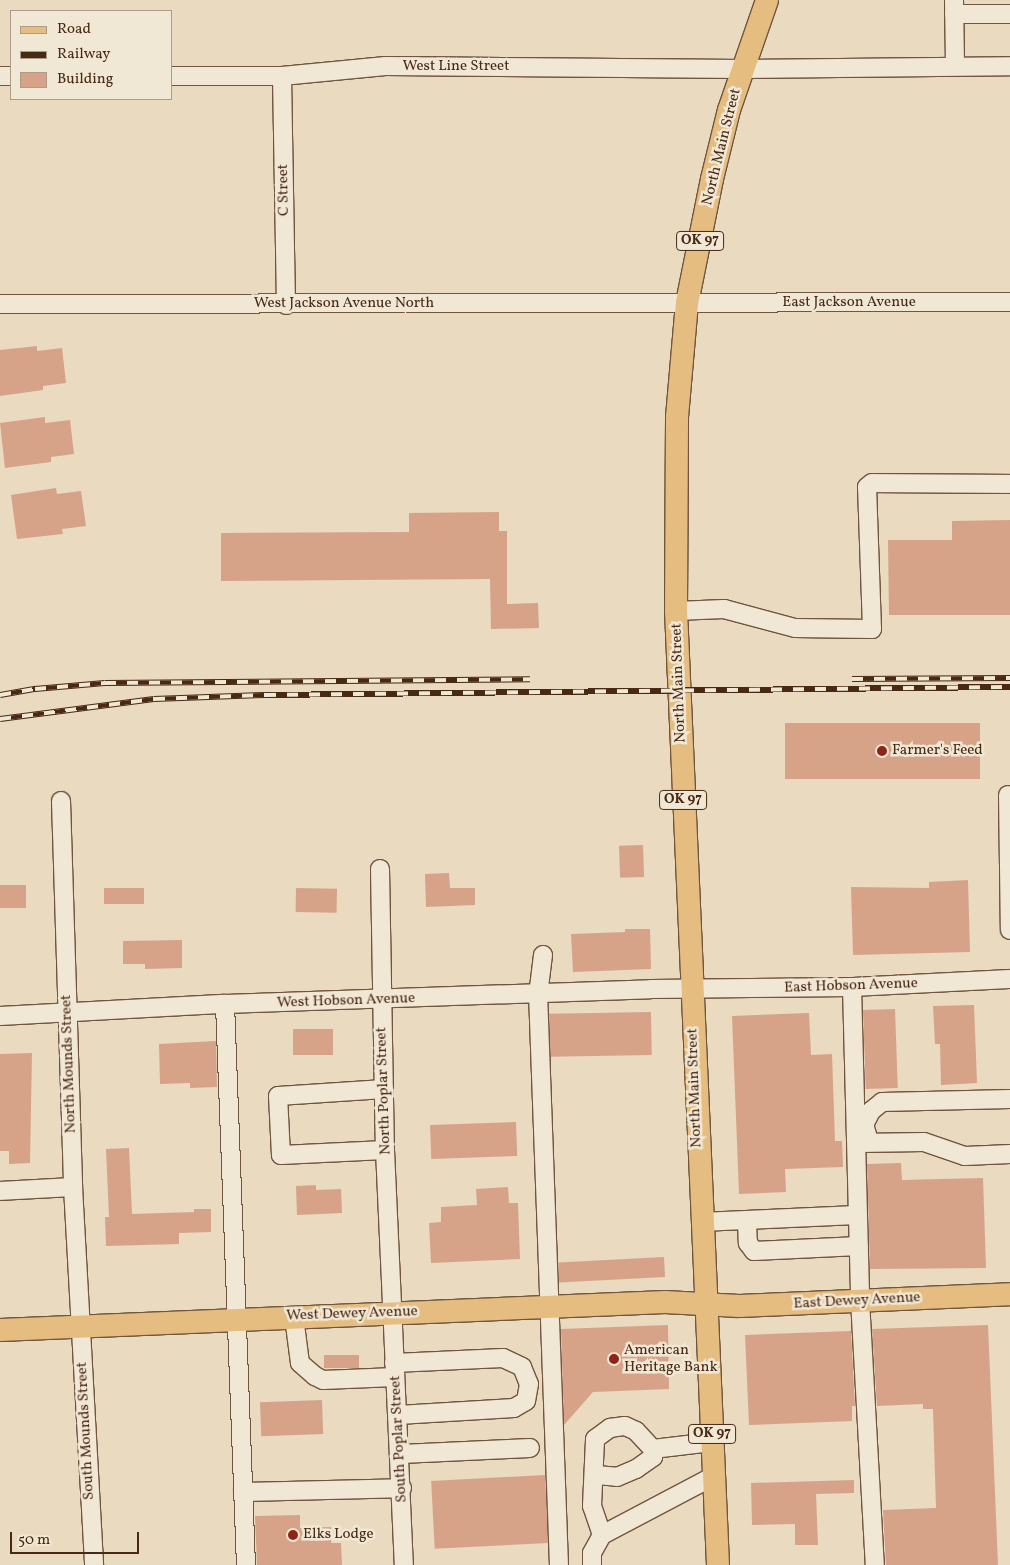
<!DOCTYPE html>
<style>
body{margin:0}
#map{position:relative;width:1010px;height:1565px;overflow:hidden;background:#eadabf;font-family:Vollkorn,serif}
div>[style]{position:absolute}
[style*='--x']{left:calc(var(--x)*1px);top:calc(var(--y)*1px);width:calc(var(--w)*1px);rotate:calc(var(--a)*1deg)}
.building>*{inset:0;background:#d6a389;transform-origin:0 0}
.roads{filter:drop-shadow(1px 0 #70553f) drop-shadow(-1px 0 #70553f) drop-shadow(0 1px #70553f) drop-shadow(0 -1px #70553f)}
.minor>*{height:18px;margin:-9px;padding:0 9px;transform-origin:9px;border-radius:9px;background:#f1e7d5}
.major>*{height:22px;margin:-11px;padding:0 11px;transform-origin:11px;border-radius:11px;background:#e5bd80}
.rail>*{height:5.5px;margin-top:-2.75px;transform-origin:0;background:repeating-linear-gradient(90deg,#f1e7d5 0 11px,#482914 0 22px);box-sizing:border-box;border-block:1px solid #482914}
.dots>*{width:14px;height:14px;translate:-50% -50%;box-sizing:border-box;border:2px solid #f1e7d5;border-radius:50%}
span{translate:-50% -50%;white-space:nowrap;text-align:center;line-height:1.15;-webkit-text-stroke:5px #f1e7d5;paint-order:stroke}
.shield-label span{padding:1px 4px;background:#f1e7d5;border:1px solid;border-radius:4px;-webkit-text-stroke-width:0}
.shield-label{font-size:14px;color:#482914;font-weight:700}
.street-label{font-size:15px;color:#482914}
.poi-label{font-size:15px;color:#482914}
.left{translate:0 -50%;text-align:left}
.legend{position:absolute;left:10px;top:10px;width:162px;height:90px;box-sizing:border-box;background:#f1e7d5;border:1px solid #ad9b88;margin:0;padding:6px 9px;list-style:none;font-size:15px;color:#482914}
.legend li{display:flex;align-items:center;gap:10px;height:25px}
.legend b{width:25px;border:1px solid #ad9b88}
.scale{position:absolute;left:10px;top:1532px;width:129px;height:22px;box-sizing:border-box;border:2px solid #482914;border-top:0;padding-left:6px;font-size:15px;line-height:18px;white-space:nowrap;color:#482914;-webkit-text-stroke:4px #f1e7d5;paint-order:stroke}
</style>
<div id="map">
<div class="building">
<i style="clip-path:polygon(37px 346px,37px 351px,62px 348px,66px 383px,43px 386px,43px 390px,0 396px,0 350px)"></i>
<i style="clip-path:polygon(45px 417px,45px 423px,70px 420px,74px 454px,51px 457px,51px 462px,5px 468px,0 423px)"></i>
<i style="clip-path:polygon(56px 488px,57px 494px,81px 491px,86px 526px,62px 529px,63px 534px,17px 539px,11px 495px)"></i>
<i style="clip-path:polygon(499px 512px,499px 531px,507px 531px,507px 604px,538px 603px,539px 628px,491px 629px,490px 579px,221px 581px,221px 533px,409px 532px,409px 513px)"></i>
<i style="clip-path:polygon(1010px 520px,1010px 615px,889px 615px,888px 540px,952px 540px,952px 521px)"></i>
<i style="left:785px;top:723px;width:195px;height:56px"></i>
<i style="left:643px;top:845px;width:32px;height:24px;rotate:88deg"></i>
<i style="clip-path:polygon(449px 873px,450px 888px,475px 888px,475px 905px,426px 907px,425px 874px)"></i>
<i style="clip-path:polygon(968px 880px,970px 952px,853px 955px,851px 887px,929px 888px,929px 882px)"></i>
<i style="left:26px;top:885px;width:23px;height:26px;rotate:90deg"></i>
<i style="left:144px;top:888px;width:16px;height:40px;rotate:90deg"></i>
<i style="left:296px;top:888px;width:41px;height:24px;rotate:1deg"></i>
<i style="clip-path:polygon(625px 929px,650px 929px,651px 969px,573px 972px,571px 934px,625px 932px)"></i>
<i style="clip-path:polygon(182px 940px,182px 968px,145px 969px,145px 964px,123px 964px,123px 941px)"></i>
<i style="clip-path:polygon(974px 1005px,977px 1083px,941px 1085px,940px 1044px,935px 1044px,933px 1006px)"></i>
<i style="left:895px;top:1009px;width:79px;height:32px;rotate:88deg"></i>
<i style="left:651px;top:1012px;width:43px;height:102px;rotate:89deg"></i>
<i style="clip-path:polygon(809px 1013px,811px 1055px,832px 1054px,835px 1141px,842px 1141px,843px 1167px,785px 1169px,786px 1192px,739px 1194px,732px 1016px)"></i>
<i style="left:333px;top:1029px;width:26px;height:40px;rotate:90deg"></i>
<i style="clip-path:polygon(216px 1041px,217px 1087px,190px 1088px,190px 1083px,160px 1084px,159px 1044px)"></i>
<i style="clip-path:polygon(32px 1053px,30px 1163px,9px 1164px,9px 1151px,0 1151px,0 1054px)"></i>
<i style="left:516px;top:1122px;width:34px;height:86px;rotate:88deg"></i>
<i style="clip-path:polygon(129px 1148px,132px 1214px,194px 1212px,194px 1209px,211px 1209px,211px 1232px,179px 1233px,179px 1244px,106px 1246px,105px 1217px,109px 1217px,106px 1149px)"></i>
<i style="clip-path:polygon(901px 1163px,902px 1180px,983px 1178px,986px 1268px,870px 1269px,867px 1164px)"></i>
<i style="clip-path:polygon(316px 1185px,316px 1190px,341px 1189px,342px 1213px,297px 1215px,296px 1186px)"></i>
<i style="clip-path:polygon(508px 1187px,509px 1203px,518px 1203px,520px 1259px,431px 1263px,429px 1223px,441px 1222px,441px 1207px,477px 1205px,476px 1189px)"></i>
<i style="left:664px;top:1257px;width:20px;height:106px;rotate:87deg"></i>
<i style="clip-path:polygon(668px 1325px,669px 1389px,593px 1392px,564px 1425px,561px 1329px)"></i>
<i style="clip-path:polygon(988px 1325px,998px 1565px,886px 1565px,883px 1510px,936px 1508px,933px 1409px,923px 1409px,923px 1404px,877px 1406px,872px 1329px)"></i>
<i style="clip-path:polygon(851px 1331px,855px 1406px,852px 1406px,852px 1421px,749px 1425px,745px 1335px)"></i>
<i style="left:359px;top:1355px;width:13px;height:35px;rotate:90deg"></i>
<i style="left:322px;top:1400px;width:34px;height:62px;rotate:88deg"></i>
<i style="left:545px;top:1475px;width:68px;height:114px;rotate:87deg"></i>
<i style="clip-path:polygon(854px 1480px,854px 1493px,816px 1494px,818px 1545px,795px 1545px,795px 1524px,752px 1525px,751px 1483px)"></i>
<i style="clip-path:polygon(300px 1515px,300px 1528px,331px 1527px,331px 1543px,341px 1543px,342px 1565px,257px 1565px,255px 1516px)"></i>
</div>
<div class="roads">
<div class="minor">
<i style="--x:954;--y:0;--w:66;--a:89.1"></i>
<i style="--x:954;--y:14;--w:56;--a:0"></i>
<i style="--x:0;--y:76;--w:11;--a:0"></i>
<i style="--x:171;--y:76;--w:111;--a:0"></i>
<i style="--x:282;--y:76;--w:104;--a:-5.5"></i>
<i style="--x:386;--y:66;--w:356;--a:0.5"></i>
<i style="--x:742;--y:69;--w:268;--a:-0.6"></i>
<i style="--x:282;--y:76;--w:229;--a:89"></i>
<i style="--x:0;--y:304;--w:1010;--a:-0.11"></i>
<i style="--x:676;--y:611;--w:48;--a:-2.4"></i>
<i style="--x:724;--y:609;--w:73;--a:15"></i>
<i style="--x:795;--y:628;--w:77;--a:0.7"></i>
<i style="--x:872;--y:629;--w:142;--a:-92"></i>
<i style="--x:867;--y:487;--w:6;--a:-39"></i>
<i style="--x:872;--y:483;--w:138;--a:0.4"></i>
<i style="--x:1008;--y:795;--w:135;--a:89.2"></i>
<i style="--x:61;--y:801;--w:386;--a:88.2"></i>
<i style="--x:73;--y:1187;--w:379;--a:86.8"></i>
<i style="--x:380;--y:869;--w:281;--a:89"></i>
<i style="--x:385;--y:1150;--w:415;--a:87.4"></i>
<i style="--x:543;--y:955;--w:38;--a:97"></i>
<i style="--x:538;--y:993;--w:572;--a:87.9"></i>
<i style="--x:852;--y:987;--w:313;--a:88.5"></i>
<i style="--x:860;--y:1300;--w:265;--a:86.8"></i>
<i style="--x:225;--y:1004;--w:561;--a:87.86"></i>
<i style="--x:0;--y:1016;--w:225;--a:-3.1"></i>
<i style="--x:225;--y:1004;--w:426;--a:-2"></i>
<i style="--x:651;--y:989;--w:201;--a:-0.6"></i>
<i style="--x:852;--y:987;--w:158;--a:-2.9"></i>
<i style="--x:384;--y:1089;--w:106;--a:176.2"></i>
<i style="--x:278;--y:1096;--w:59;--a:87.1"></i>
<i style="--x:281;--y:1155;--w:104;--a:-2.8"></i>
<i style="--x:869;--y:1141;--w:17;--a:-107"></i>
<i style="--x:864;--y:1125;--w:16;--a:-63"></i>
<i style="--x:871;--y:1111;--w:14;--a:-39"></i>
<i style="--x:882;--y:1102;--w:128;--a:-1.3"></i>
<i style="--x:859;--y:1143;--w:65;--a:-0.9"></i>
<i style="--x:924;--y:1142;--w:43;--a:18.9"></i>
<i style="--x:965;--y:1156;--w:45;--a:-2.5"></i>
<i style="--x:0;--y:1191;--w:73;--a:-3.1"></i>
<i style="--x:747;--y:1220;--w:23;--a:88"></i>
<i style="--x:748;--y:1243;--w:10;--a:53"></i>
<i style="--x:754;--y:1251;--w:105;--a:-2.7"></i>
<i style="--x:701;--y:1222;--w:156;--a:-2.6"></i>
<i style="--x:294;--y:1317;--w:46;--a:82.6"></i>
<i style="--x:300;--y:1363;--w:20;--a:41"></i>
<i style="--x:315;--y:1376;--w:9;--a:27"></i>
<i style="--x:323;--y:1380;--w:72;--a:-2.4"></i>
<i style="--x:394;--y:1363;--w:109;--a:-2.6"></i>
<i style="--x:503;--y:1358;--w:21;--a:25"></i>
<i style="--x:522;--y:1367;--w:18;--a:68"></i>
<i style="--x:529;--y:1384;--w:17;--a:100"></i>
<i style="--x:526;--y:1401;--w:14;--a:150"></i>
<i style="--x:514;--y:1408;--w:116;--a:176.5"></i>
<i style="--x:401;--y:1454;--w:129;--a:-2.7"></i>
<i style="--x:596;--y:1475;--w:21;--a:5"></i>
<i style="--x:617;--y:1477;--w:21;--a:-23"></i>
<i style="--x:636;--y:1469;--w:21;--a:-35"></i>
<i style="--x:653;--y:1457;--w:8;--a:-90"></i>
<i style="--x:243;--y:1492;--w:159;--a:-1.4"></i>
<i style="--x:602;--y:1535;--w:31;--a:-109"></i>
<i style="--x:592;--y:1506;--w:67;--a:-87.4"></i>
<i style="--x:595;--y:1439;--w:19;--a:-36"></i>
<i style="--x:610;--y:1428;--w:15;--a:-8"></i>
<i style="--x:625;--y:1426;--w:12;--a:24"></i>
<i style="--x:636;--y:1431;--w:25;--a:47"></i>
<i style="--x:653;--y:1449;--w:59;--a:-6.8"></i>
<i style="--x:592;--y:1565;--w:12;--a:-90"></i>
<i style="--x:592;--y:1553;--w:21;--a:-61"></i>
<i style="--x:602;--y:1535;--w:127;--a:-27.8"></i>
</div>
<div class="major">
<i style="--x:0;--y:1330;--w:666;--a:-2.41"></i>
<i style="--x:665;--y:1302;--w:74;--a:3.1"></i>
<i style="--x:739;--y:1306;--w:271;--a:-2.5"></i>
<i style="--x:718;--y:1565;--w:955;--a:-92.52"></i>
<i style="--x:676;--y:611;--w:194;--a:-89.7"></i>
<i style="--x:677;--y:417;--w:114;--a:-85"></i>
<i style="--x:687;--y:303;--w:126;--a:-78.6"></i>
<i style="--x:712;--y:179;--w:71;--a:-76.2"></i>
<i style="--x:729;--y:110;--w:116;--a:-70.9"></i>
</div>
</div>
<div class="rail">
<i style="--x:852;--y:679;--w:158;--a:-0.4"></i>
<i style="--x:0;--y:695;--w:36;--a:-10"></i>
<i style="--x:35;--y:689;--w:70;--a:-4.9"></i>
<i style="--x:105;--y:683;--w:425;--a:-0.5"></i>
<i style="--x:0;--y:719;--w:155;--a:-7.4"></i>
<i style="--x:154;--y:699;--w:111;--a:-2.1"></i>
<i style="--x:265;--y:695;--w:745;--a:-0.62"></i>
</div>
<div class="dots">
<i style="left:882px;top:751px;background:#8f2418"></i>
<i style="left:614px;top:1359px;background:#8f2418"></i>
<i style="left:293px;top:1535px;background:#8f2418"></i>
</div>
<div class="shield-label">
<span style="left:700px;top:241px">OK 97</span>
<span style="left:683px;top:800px">OK 97</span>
<span style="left:712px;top:1434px">OK 97</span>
</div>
<div class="street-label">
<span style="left:456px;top:67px">West Line Street</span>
<span style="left:722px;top:147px;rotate:-76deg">North Main Street</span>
<span style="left:284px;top:190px;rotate:-91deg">C Street</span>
<span style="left:849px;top:303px">East Jackson Avenue</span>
<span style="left:344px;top:304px">West Jackson Avenue North</span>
<span style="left:679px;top:683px;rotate:-92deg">North Main Street</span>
<span style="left:851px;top:986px;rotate:-2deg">East Hobson Avenue</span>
<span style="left:346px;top:1001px;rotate:-2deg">West Hobson Avenue</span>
<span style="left:69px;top:1064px;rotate:-92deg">North Mounds Street</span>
<span style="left:695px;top:1088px;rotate:-92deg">North Main Street</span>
<span style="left:384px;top:1091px;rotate:-92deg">North Poplar Street</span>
<span style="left:857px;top:1301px;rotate:-3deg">East Dewey Avenue</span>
<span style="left:352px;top:1314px;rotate:-2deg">West Dewey Avenue</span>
<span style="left:86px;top:1431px;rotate:-93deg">South Mounds Street</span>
<span style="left:399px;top:1439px;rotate:-93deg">South Poplar Street</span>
</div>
<div class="poi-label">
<span class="left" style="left:892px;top:751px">Farmer's Feed</span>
<span class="left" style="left:624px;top:1359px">American<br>Heritage Bank</span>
<span class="left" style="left:303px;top:1535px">Elks Lodge</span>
</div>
<ul class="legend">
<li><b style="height:6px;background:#e5bd80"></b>Road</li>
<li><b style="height:6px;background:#482914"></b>Railway</li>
<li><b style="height:14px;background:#d6a389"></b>Building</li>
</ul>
<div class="scale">50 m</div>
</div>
